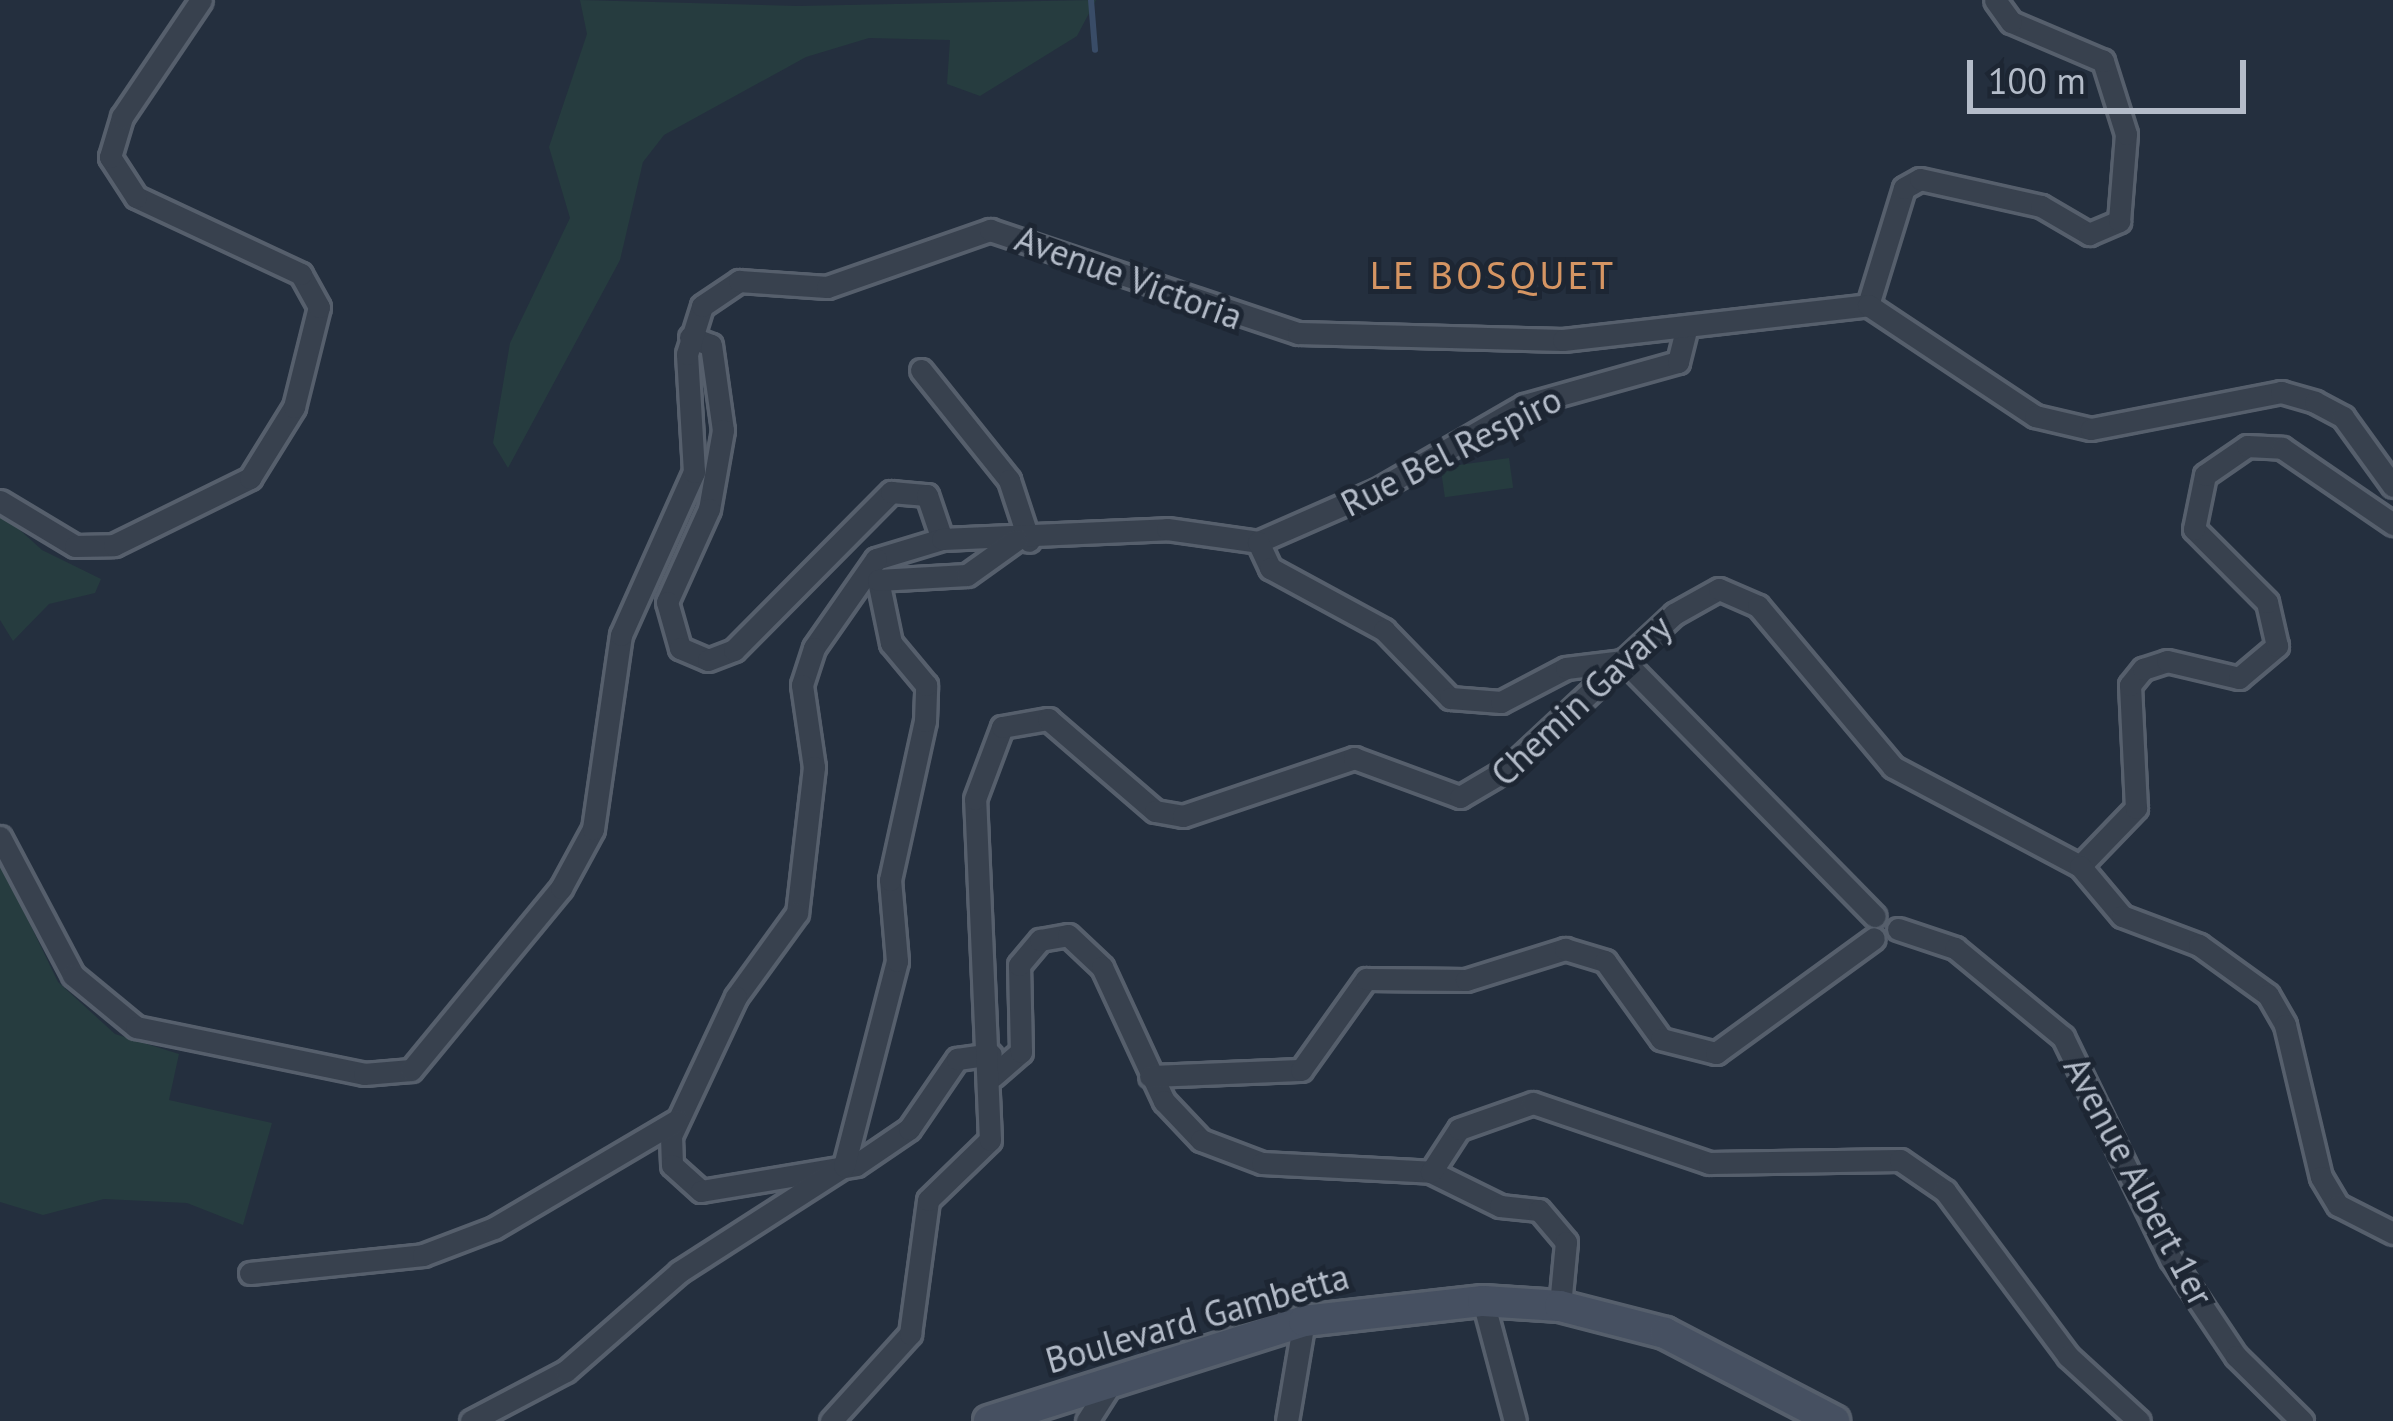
<!DOCTYPE html>
<style>
body{margin:0}
#map{position:relative;width:2393px;height:1421px;overflow:hidden;background:#242f3e;font-family:"PT Sans",sans-serif}
div>[style]{position:absolute}
[style*='--x']{left:calc(var(--x)*1px);top:calc(var(--y)*1px);width:calc(var(--w)*1px);rotate:calc(var(--a)*1deg)}
.green>*{inset:0;background:#263c3f;transform-origin:0 0}
.stream>*{height:6px;margin:-3px;padding:0 3px;transform-origin:3px;border-radius:3px;background:#394c67}
.roads{filter:drop-shadow(3px 0 #565f6c) drop-shadow(-3px 0 #565f6c) drop-shadow(0 3px #565f6c) drop-shadow(0 -3px #565f6c)}
.street>*{height:21px;margin:-10.5px;padding:0 10.5px;transform-origin:10.5px;border-radius:10.5px;background:#38414e}
.secondary>*{height:30px;margin:-15px;padding:0 15px;transform-origin:15px;border-radius:15px;background:#465061}
span{translate:-50% -50%;white-space:nowrap;text-align:center;line-height:1.15;-webkit-text-stroke:10px #1d2633;paint-order:stroke}
.street-label{font-size:36px;color:#b4bcc9}
.neighbourhood-label{font-size:39px;color:#d59563;letter-spacing:3px}
.scale{position:absolute;left:1967px;top:60px;width:279px;height:54px;box-sizing:border-box;border:6px solid #b4bcc9;border-top:0;padding-left:15px;font-size:36px;line-height:42px;white-space:nowrap;color:#b4bcc9;-webkit-text-stroke:9px #1d2633;paint-order:stroke}
</style>
<div id="map">
<div class="green">
<i style="clip-path:polygon(580px 0,798px 6px,1096px 0,1077px 36px,980px 96px,947px 84px,950px 40px,869px 38px,806px 57px,664px 135px,643px 162px,620px 260px,508px 468px,493px 443px,510px 343px,570px 218px,549px 147px,587px 34px)"></i>
<i style="left:1509px;top:458px;width:30px;height:69px;rotate:82deg"></i>
<i style="clip-path:polygon(0 512px,42px 550px,101px 579px,95px 593px,49px 604px,13px 641px,0 620px)"></i>
<i style="clip-path:polygon(0 862px,58px 982px,115px 1034px,179px 1054px,169px 1100px,272px 1123px,243px 1225px,187px 1203px,104px 1199px,43px 1215px,0 1202px)"></i>
</div>
<div class="stream">
<i style="--x:1091;--y:0;--w:50;--a:85.4"></i>
</div>
<div class="roads">
<div class="street">
<i style="--x:1868;--y:305;--w:122;--a:-72.9"></i>
<i style="--x:1904;--y:188;--w:18;--a:-29"></i>
<i style="--x:1920;--y:179;--w:124;--a:12.6"></i>
<i style="--x:2041;--y:206;--w:56;--a:30.3"></i>
<i style="--x:2089;--y:234;--w:33;--a:-23"></i>
<i style="--x:2119;--y:221;--w:87;--a:-85.4"></i>
<i style="--x:2126;--y:134;--w:77;--a:-107.5"></i>
<i style="--x:2103;--y:61;--w:100;--a:-157"></i>
<i style="--x:2011;--y:22;--w:27;--a:-126"></i>
<i style="--x:690;--y:337;--w:22;--a:21"></i>
<i style="--x:711;--y:345;--w:86;--a:82"></i>
<i style="--x:723;--y:430;--w:80;--a:100"></i>
<i style="--x:709;--y:509;--w:102;--a:114.3"></i>
<i style="--x:667;--y:602;--w:48;--a:74.2"></i>
<i style="--x:680;--y:648;--w:30;--a:23"></i>
<i style="--x:708;--y:660;--w:28;--a:-21"></i>
<i style="--x:734;--y:650;--w:223;--a:-45.2"></i>
<i style="--x:891;--y:492;--w:36;--a:5"></i>
<i style="--x:927;--y:495;--w:46;--a:71.2"></i>
<i style="--x:942;--y:539;--w:69;--a:163.1"></i>
<i style="--x:876;--y:559;--w:108;--a:124.9"></i>
<i style="--x:814;--y:648;--w:39;--a:108"></i>
<i style="--x:802;--y:685;--w:83;--a:81.7"></i>
<i style="--x:814;--y:767;--w:147;--a:96.6"></i>
<i style="--x:797;--y:913;--w:104;--a:126"></i>
<i style="--x:736;--y:997;--w:153;--a:115.1"></i>
<i style="--x:671;--y:1136;--w:29;--a:88"></i>
<i style="--x:672;--y:1165;--w:39;--a:42"></i>
<i style="--x:701;--y:1191;--w:157;--a:-9.5"></i>
<i style="--x:856;--y:1165;--w:64;--a:-34.2"></i>
<i style="--x:909;--y:1129;--w:85;--a:-55.6"></i>
<i style="--x:957;--y:1059;--w:34;--a:-8"></i>
<i style="--x:921;--y:370;--w:141;--a:51.3"></i>
<i style="--x:1009;--y:480;--w:64;--a:71.8"></i>
<i style="--x:0;--y:501;--w:87;--a:31"></i>
<i style="--x:75;--y:546;--w:39;--a:-1"></i>
<i style="--x:114;--y:545;--w:152;--a:-26.2"></i>
<i style="--x:250;--y:478;--w:84;--a:-58.2"></i>
<i style="--x:294;--y:407;--w:103;--a:-76"></i>
<i style="--x:319;--y:307;--w:38;--a:-119"></i>
<i style="--x:301;--y:274;--w:182;--a:-155"></i>
<i style="--x:136;--y:197;--w:48;--a:-123"></i>
<i style="--x:110;--y:157;--w:42;--a:-73.3"></i>
<i style="--x:122;--y:117;--w:141;--a:-56"></i>
<i style="--x:942;--y:539;--w:225;--a:-2.5"></i>
<i style="--x:1167;--y:529;--w:92;--a:8.1"></i>
<i style="--x:1258;--y:542;--w:130;--a:-23.6"></i>
<i style="--x:1377;--y:490;--w:170;--a:-30"></i>
<i style="--x:1524;--y:405;--w:160;--a:-15.6"></i>
<i style="--x:1678;--y:362;--w:37;--a:-76"></i>
<i style="--x:1258;--y:542;--w:29;--a:65"></i>
<i style="--x:1270;--y:568;--w:130;--a:28.5"></i>
<i style="--x:1384;--y:630;--w:95;--a:45.9"></i>
<i style="--x:1450;--y:698;--w:51;--a:4.5"></i>
<i style="--x:1501;--y:702;--w:73;--a:-27.6"></i>
<i style="--x:1566;--y:668;--w:56;--a:-7.1"></i>
<i style="--x:1623;--y:660;--w:359;--a:45.5"></i>
<i style="--x:0;--y:837;--w:156;--a:62.1"></i>
<i style="--x:73;--y:975;--w:82;--a:39.5"></i>
<i style="--x:136;--y:1027;--w:233;--a:11.6"></i>
<i style="--x:364;--y:1074;--w:47;--a:-4.9"></i>
<i style="--x:411;--y:1070;--w:236;--a:-50.5"></i>
<i style="--x:561;--y:888;--w:67;--a:-61.5"></i>
<i style="--x:593;--y:829;--w:196;--a:-81.8"></i>
<i style="--x:621;--y:635;--w:179;--a:-65.9"></i>
<i style="--x:694;--y:472;--w:118;--a:-93.4"></i>
<i style="--x:687;--y:354;--w:50;--a:-72.6"></i>
<i style="--x:702;--y:306;--w:45;--a:-34"></i>
<i style="--x:739;--y:281;--w:88;--a:3.9"></i>
<i style="--x:827;--y:287;--w:173;--a:-19.3"></i>
<i style="--x:990;--y:230;--w:325;--a:18.5"></i>
<i style="--x:1298;--y:333;--w:265;--a:1.5"></i>
<i style="--x:1563;--y:340;--w:307;--a:-6.5"></i>
<i style="--x:1868;--y:305;--w:201;--a:33.6"></i>
<i style="--x:2035;--y:416;--w:57;--a:13.1"></i>
<i style="--x:2091;--y:429;--w:194;--a:-11"></i>
<i style="--x:2281;--y:392;--w:35;--a:16"></i>
<i style="--x:2315;--y:402;--w:32;--a:28"></i>
<i style="--x:2343;--y:417;--w:85;--a:54.1"></i>
<i style="--x:2080;--y:866;--w:81;--a:-46"></i>
<i style="--x:2136;--y:808;--w:123;--a:-92.8"></i>
<i style="--x:2130;--y:685;--w:21;--a:-51"></i>
<i style="--x:2143;--y:669;--w:25;--a:-18"></i>
<i style="--x:2167;--y:661;--w:74;--a:13.3"></i>
<i style="--x:2239;--y:678;--w:50;--a:-40.1"></i>
<i style="--x:2277;--y:646;--w:45;--a:-102.8"></i>
<i style="--x:2267;--y:602;--w:103;--a:-135"></i>
<i style="--x:2194;--y:529;--w:55;--a:-78.5"></i>
<i style="--x:2205;--y:475;--w:51;--a:-34.6"></i>
<i style="--x:2247;--y:446;--w:35;--a:3"></i>
<i style="--x:2282;--y:448;--w:135;--a:34.4"></i>
<i style="--x:1898;--y:929;--w:60;--a:18.4"></i>
<i style="--x:1955;--y:948;--w:140;--a:39.5"></i>
<i style="--x:2063;--y:1037;--w:247;--a:64.1"></i>
<i style="--x:2171;--y:1259;--w:117;--a:56.2"></i>
<i style="--x:2236;--y:1356;--w:93;--a:44.6"></i>
<i style="--x:993;--y:1076;--w:37;--a:-41"></i>
<i style="--x:1021;--y:1052;--w:87;--a:-91.3"></i>
<i style="--x:1019;--y:965;--w:33;--a:-50"></i>
<i style="--x:1040;--y:940;--w:28;--a:-10"></i>
<i style="--x:1068;--y:935;--w:47;--a:43.3"></i>
<i style="--x:1102;--y:967;--w:148;--a:65.2"></i>
<i style="--x:1164;--y:1101;--w:54;--a:46.5"></i>
<i style="--x:1201;--y:1140;--w:65;--a:20.7"></i>
<i style="--x:1262;--y:1163;--w:169;--a:3"></i>
<i style="--x:1431;--y:1172;--w:77;--a:26.2"></i>
<i style="--x:1500;--y:1206;--w:39;--a:6"></i>
<i style="--x:1539;--y:1210;--w:42;--a:49.8"></i>
<i style="--x:1566;--y:1242;--w:64;--a:95.4"></i>
<i style="--x:1150;--y:1076;--w:151;--a:-2.3"></i>
<i style="--x:1301;--y:1070;--w:112;--a:-54.5"></i>
<i style="--x:1366;--y:979;--w:100;--a:0.6"></i>
<i style="--x:1466;--y:980;--w:104;--a:-17.4"></i>
<i style="--x:1565;--y:949;--w:42;--a:16.7"></i>
<i style="--x:1605;--y:961;--w:96;--a:54.3"></i>
<i style="--x:1661;--y:1039;--w:57;--a:14.3"></i>
<i style="--x:1716;--y:1053;--w:195;--a:-36"></i>
<i style="--x:1431;--y:1172;--w:51;--a:-56.9"></i>
<i style="--x:1459;--y:1129;--w:78;--a:-19.4"></i>
<i style="--x:1533;--y:1103;--w:186;--a:18.8"></i>
<i style="--x:1709;--y:1163;--w:191;--a:-0.9"></i>
<i style="--x:1900;--y:1160;--w:55;--a:34.6"></i>
<i style="--x:1945;--y:1191;--w:206;--a:53.3"></i>
<i style="--x:2068;--y:1356;--w:96;--a:42.5"></i>
<i style="--x:250;--y:1273;--w:174;--a:-5.9"></i>
<i style="--x:423;--y:1255;--w:76;--a:-20.8"></i>
<i style="--x:494;--y:1228;--w:212;--a:-30.5"></i>
<i style="--x:1483;--y:1301;--w:124;--a:75.1"></i>
<i style="--x:471;--y:1421;--w:107;--a:-27.8"></i>
<i style="--x:566;--y:1371;--w:150;--a:-41.2"></i>
<i style="--x:679;--y:1272;--w:196;--a:-32.7"></i>
<i style="--x:844;--y:1166;--w:212;--a:-75.5"></i>
<i style="--x:897;--y:961;--w:81;--a:-94.9"></i>
<i style="--x:890;--y:880;--w:163;--a:-77.6"></i>
<i style="--x:925;--y:721;--w:36;--a:-88"></i>
<i style="--x:926;--y:685;--w:55;--a:-129.8"></i>
<i style="--x:891;--y:643;--w:64;--a:-101.7"></i>
<i style="--x:878;--y:580;--w:89;--a:-3.2"></i>
<i style="--x:967;--y:575;--w:60;--a:-35.5"></i>
<i style="--x:831;--y:1421;--w:118;--a:-47.8"></i>
<i style="--x:910;--y:1334;--w:135;--a:-82.3"></i>
<i style="--x:928;--y:1200;--w:86;--a:-44.1"></i>
<i style="--x:990;--y:1140;--w:341;--a:-92.5"></i>
<i style="--x:975;--y:799;--w:77;--a:-69.4"></i>
<i style="--x:1002;--y:727;--w:47;--a:-9.9"></i>
<i style="--x:1048;--y:719;--w:141;--a:40.7"></i>
<i style="--x:1155;--y:811;--w:28;--a:10"></i>
<i style="--x:1183;--y:816;--w:181;--a:-18.7"></i>
<i style="--x:1354;--y:758;--w:113;--a:20.2"></i>
<i style="--x:1460;--y:797;--w:57;--a:-30.6"></i>
<i style="--x:1509;--y:768;--w:226;--a:-43"></i>
<i style="--x:1674;--y:614;--w:51;--a:-29.1"></i>
<i style="--x:1719;--y:589;--w:43;--a:23.6"></i>
<i style="--x:1758;--y:606;--w:210;--a:50"></i>
<i style="--x:1893;--y:767;--w:212;--a:27.9"></i>
<i style="--x:2080;--y:866;--w:65;--a:50"></i>
<i style="--x:2122;--y:916;--w:82;--a:20.6"></i>
<i style="--x:2199;--y:945;--w:85;--a:35.9"></i>
<i style="--x:2268;--y:995;--w:34;--a:60"></i>
<i style="--x:2285;--y:1025;--w:156;--a:76.7"></i>
<i style="--x:2321;--y:1177;--w:33;--a:59"></i>
<i style="--x:2338;--y:1205;--w:62;--a:27"></i>
<i style="--x:1087;--y:1421;--w:52;--a:-57.5"></i>
<i style="--x:1287;--y:1421;--w:101;--a:-80.4"></i>
</div>
<div class="secondary">
<i style="--x:989;--y:1421;--w:330;--a:-17.6"></i>
<i style="--x:1304;--y:1321;--w:180;--a:-6.4"></i>
<i style="--x:1483;--y:1301;--w:77;--a:3.7"></i>
<i style="--x:1560;--y:1306;--w:108;--a:14.4"></i>
<i style="--x:1665;--y:1333;--w:191;--a:27.5"></i>
</div>
</div>
<div class="street-label">
<span style="left:1129px;top:277px;rotate:20deg">Avenue Victoria</span>
<span style="left:1451px;top:451px;rotate:-27deg">Rue Bel Respiro</span>
<span style="left:1581px;top:700px;rotate:-43deg">Chemin Gavary</span>
<span style="left:2139px;top:1181px;rotate:62deg">Avenue Albert 1er</span>
<span style="left:1197px;top:1318px;rotate:-16deg">Boulevard Gambetta</span>
</div>
<div class="neighbourhood-label">
<span style="left:1493px;top:275px">LE BOSQUET</span>
</div>
<div class="scale">100 m</div>
</div>
